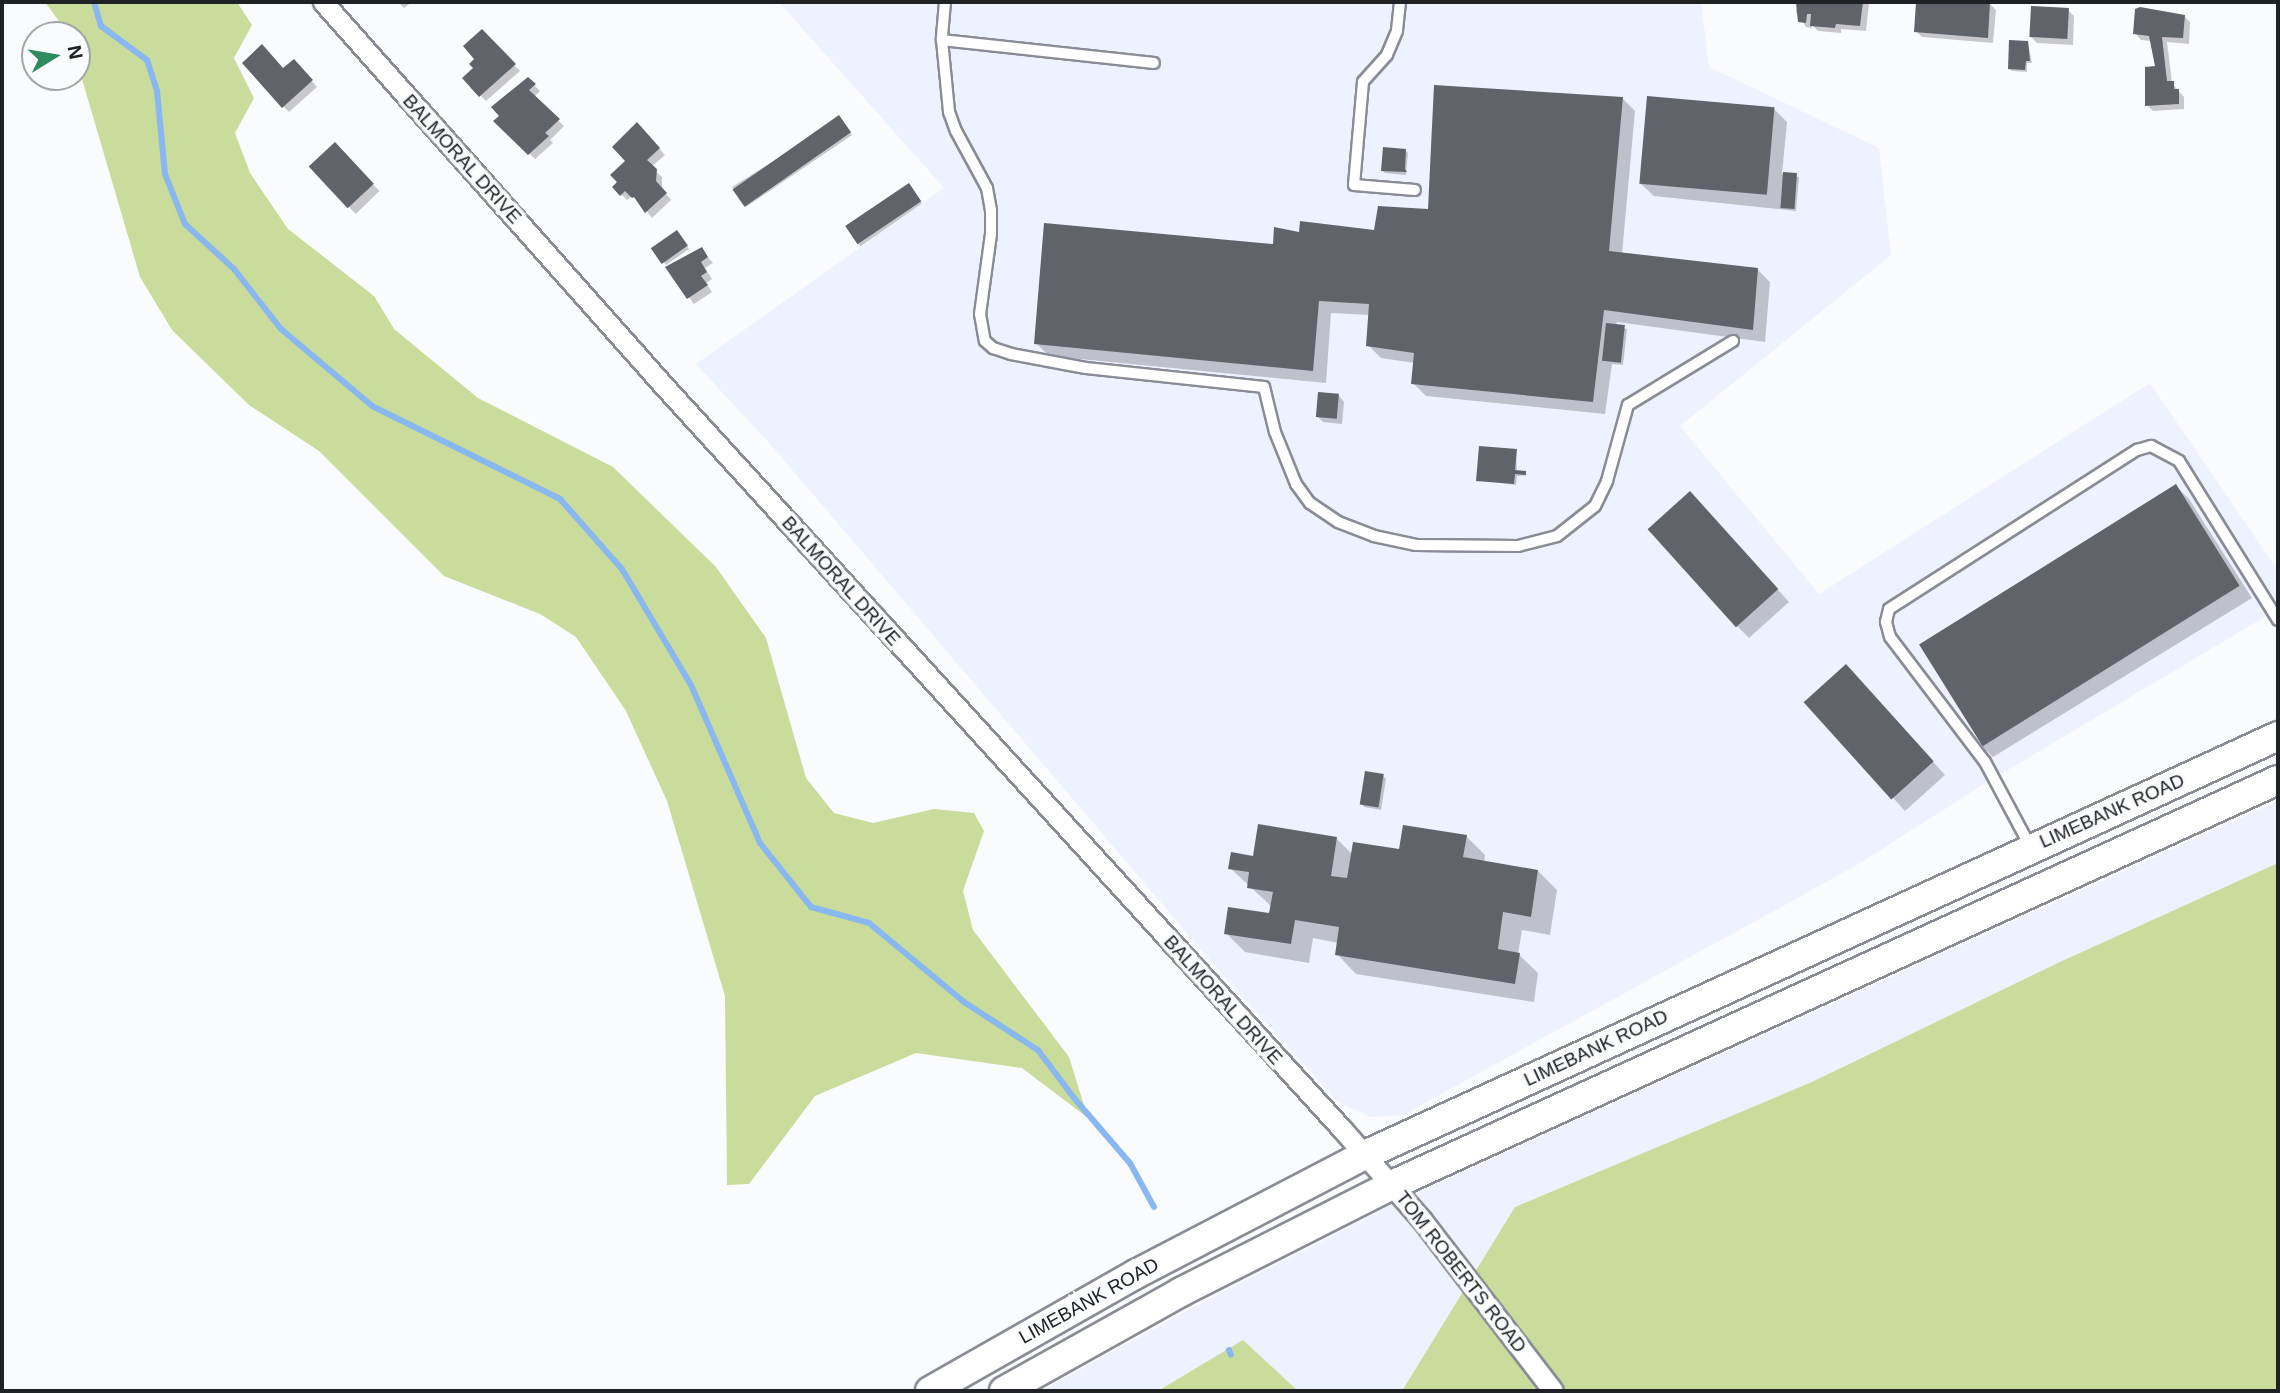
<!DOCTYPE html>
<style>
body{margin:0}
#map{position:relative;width:2280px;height:1393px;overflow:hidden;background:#fafbff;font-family:Helvetica,sans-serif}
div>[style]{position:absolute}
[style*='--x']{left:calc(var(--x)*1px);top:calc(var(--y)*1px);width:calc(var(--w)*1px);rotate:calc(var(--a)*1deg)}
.built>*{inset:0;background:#eef1ff}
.green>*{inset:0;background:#c9dc9b}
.shadow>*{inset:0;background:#0003;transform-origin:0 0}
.stream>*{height:6px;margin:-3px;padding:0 3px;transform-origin:3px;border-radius:3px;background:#89b7ef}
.building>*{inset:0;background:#61636b;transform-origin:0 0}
.roads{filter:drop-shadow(2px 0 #8a8c95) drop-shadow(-2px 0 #8a8c95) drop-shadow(0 2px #8a8c95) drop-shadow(0 -2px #8a8c95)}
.lane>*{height:10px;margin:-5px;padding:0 5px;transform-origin:5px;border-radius:5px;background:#fff}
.street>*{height:19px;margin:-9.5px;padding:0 9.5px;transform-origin:9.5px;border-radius:9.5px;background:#fff}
.secondary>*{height:28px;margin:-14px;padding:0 14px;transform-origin:14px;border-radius:14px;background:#fff}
span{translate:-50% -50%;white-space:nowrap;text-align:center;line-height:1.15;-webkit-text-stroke:7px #fafbff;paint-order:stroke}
.street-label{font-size:19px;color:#202124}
.frame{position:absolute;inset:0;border:4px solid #202124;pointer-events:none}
.north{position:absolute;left:21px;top:21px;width:70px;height:70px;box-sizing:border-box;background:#fafbff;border:2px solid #a3a4a7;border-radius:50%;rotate:79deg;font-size:19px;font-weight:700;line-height:28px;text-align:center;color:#202124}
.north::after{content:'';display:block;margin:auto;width:24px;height:32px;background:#308a60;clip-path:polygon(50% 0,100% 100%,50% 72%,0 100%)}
</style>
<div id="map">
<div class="built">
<i style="clip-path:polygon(779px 2px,1701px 2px,1709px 67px,1879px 148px,1891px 255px,1680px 426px,1819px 594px,2150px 383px,2278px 571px,2278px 609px,1979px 787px,1857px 865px,1403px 1115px,1371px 1117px,1338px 1102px,1222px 974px,771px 445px,696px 364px,944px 188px)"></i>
<i style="clip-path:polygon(2278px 801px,2278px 1391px,1041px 1391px,1192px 1308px,1403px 1199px)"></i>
</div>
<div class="green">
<i style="clip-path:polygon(45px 2px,237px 2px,252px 25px,234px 58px,254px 98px,235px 133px,250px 173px,288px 229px,374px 296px,394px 329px,478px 398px,613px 467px,716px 567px,766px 638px,806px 778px,834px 813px,873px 823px,934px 809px,974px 813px,984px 831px,963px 891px,973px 930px,1069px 1057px,1088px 1118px,1022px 1068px,916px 1053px,815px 1096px,749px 1184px,727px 1185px,725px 996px,667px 801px,626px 711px,576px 637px,540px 614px,444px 576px,319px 451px,249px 405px,172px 330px,140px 277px,77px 62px,77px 35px,69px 35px)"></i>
<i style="clip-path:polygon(2278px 863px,2278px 1391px,1402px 1391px,1515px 1207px,1812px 1082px,2060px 962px)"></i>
<i style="clip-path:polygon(1243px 1340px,1298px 1391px,1158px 1391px)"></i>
</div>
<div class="shadow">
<i style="clip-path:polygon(398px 2px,412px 2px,404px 8px)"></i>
<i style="clip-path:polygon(1797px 2px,1866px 2px,1869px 4px,1866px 31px,1841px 29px,1841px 33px,1818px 31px,1812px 25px,1812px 28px,1806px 27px,1796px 12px)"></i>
<i style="clip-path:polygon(1961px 2px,1990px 4px,1996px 10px,1993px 43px,1922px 37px,1916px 31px,1961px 6px)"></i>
<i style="clip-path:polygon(2068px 10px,2074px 16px,2073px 45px,2037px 43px,2031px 37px)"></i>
<i style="clip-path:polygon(2184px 16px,2190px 22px,2189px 44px,2167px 42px,2172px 83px,2184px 97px,2184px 109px,2153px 111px,2147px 105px,2157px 68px,2151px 41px,2141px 40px,2135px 33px)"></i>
<i style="clip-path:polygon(482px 32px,520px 71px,486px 101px,480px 95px,476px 69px)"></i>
<i style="clip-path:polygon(2028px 42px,2032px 63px,2027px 63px,2027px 72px,2012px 71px,2009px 69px)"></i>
<i style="clip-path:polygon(294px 61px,317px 87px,289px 112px,283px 106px,284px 70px)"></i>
<i style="clip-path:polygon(528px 79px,540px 91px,534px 97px,564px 126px,550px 140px,553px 143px,535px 159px,496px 121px)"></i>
<i style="clip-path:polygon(1622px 98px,1635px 111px,1622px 254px,1757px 269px,1770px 282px,1765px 342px,1617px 322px,1616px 326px,1627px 329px,1623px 365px,1612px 364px,1605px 414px,1426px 396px,1413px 383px,1415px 363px,1381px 358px,1368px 345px,1370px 315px,1331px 313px,1326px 383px,1049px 356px,1036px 343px,1300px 234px,1376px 232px,1429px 211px)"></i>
<i style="clip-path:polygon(1774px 109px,1787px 122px,1782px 174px,1799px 177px,1796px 211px,1654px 196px,1641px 184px)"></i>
<i style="clip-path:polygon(841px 119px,852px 135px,746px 207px,744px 204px,732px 187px)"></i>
<i style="clip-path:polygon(643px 130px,665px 155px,651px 167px,662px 177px,662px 189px,671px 200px,652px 218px,640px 202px,632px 196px,627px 200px,614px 187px)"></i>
<i style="left:335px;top:145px;width:64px;height:33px;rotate:46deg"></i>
<i style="clip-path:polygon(1405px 150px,1408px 153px,1406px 175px,1385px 173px,1383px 171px)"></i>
<i style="left:911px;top:188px;width:19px;height:75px;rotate:55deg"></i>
<i style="clip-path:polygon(679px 234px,689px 249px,666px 265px,653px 248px)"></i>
<i style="clip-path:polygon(701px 249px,713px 263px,705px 268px,712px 279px,706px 283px,712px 292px,694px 304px,668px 268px)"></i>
<i style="clip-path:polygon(1338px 395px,1344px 402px,1342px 424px,1323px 422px,1317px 416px)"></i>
<i style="clip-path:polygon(1516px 451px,1517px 472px,1528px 475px,1517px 476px,1516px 485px,1478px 480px)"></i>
<i style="clip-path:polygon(2176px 486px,2189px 499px,2252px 598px,1993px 757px,1980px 744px)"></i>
<i style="clip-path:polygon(1702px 506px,1789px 602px,1749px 638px,1737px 626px)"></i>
<i style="clip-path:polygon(1859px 679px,1945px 775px,1905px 811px,1806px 702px)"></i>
<i style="clip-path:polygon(1383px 776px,1386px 779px,1381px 810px,1364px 807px,1362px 804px)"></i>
<i style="clip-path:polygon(1466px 836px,1485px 855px,1484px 863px,1538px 871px,1557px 890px,1550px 935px,1522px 930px,1518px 954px,1538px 973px,1534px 1002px,1356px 974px,1337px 954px,1338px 943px,1313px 938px,1309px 963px,1245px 952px,1226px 933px,1271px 915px,1272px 907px,1230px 868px,1254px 858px,1336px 838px,1353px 855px,1400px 851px)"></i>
</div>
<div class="stream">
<i style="--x:94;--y:2;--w:25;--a:74"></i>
<i style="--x:101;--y:26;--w:57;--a:36.5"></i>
<i style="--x:147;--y:60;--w:33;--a:72"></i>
<i style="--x:157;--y:91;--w:83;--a:84.5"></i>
<i style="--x:165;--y:174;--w:54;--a:68.2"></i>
<i style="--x:185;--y:224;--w:67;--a:42.6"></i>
<i style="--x:234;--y:269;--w:76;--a:51.9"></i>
<i style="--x:281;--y:329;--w:119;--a:40.2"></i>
<i style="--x:372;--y:406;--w:210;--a:26.3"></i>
<i style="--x:560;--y:499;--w:94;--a:48.5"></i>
<i style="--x:622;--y:569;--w:135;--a:59.3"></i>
<i style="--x:691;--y:685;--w:172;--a:66.4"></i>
<i style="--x:760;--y:843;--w:82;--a:51.4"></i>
<i style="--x:811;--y:907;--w:60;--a:15.4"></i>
<i style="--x:869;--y:923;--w:124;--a:39.7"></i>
<i style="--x:964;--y:1002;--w:88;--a:33"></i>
<i style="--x:1038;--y:1050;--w:60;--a:53.1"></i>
<i style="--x:1074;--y:1098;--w:86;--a:49.3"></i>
<i style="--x:1130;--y:1163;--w:50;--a:61.4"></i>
<i style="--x:1229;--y:1350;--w:5;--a:68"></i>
</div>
<div class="building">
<i style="clip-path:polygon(1796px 2px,1863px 2px,1860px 26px,1836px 24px,1835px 28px,1810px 26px,1811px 14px,1807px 14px,1806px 23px,1798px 22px)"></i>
<i style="clip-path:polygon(1916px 2px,1990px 2px,1988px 38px,1914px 32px)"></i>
<i style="left:2031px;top:6px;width:38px;height:31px;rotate:3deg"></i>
<i style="clip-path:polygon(2140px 7px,2185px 15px,2183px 38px,2162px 37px,2167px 81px,2174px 81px,2174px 89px,2179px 89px,2179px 104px,2145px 106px,2145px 67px,2155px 66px,2149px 36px,2133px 34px,2135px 9px)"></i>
<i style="clip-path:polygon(482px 29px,516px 64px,479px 97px,462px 78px,473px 68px,469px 64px,474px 59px,463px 46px)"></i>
<i style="clip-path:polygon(2009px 40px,2028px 41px,2030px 61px,2026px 61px,2025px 70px,2008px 69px)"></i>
<i style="clip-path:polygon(262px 44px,283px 68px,294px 59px,313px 80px,282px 108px,242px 63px)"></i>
<i style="clip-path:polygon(528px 77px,536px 84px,529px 90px,560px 119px,545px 133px,549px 136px,528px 155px,493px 121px,499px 116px,491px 107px)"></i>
<i style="clip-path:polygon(1434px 85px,1623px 97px,1609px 251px,1758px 268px,1753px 330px,1604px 310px,1593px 402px,1411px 384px,1414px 353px,1366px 346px,1369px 304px,1319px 301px,1313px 371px,1034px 344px,1044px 223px,1273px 244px,1274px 227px,1299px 232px,1300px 221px,1374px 230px,1378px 206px,1428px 209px)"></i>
<i style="left:1647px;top:96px;width:128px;height:88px;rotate:5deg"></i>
<i style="left:839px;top:115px;width:21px;height:130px;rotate:55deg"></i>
<i style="clip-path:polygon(637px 122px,660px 148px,647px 160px,657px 169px,656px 181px,667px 193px,645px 213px,634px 197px,632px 198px,625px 191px,620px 196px,612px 187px,617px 182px,610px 175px,625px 161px,612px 147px)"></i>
<i style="left:335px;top:142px;width:57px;height:36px;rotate:47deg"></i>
<i style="clip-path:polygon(1383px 147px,1406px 149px,1405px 169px,1407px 172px,1381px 171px)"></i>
<i style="left:1783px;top:172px;width:14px;height:36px;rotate:4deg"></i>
<i style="left:909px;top:183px;width:22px;height:77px;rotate:56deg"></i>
<i style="left:677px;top:230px;width:19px;height:32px;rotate:55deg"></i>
<i style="clip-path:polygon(702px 247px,708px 257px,701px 262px,707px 272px,701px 276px,708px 285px,687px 299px,665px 267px)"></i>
<i style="left:1606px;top:323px;width:19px;height:38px;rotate:6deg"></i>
<i style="left:1318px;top:392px;width:21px;height:25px;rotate:5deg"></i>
<i style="clip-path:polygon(1479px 446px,1517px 449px,1515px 470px,1526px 471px,1526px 475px,1515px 474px,1514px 484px,1476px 481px)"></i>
<i style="left:2176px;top:484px;width:120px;height:303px;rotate:58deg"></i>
<i style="left:1690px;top:491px;width:132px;height:57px;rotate:48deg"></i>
<i style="left:1846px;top:664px;width:131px;height:57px;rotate:48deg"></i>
<i style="left:1365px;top:771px;width:19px;height:34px;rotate:9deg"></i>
<i style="clip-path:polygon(1258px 824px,1337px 837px,1331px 876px,1347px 878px,1353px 842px,1399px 849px,1403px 825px,1467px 835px,1463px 857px,1538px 870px,1531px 917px,1503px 912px,1498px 949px,1520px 953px,1515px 984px,1335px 955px,1339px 927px,1295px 920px,1291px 944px,1224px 934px,1228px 907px,1269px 913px,1273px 892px,1247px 888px,1249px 872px,1228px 869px,1231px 852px,1253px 856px)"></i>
</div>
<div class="roads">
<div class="lane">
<i style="--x:945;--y:2;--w:38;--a:95"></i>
<i style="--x:942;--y:40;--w:72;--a:84.4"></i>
<i style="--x:949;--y:112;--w:20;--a:70"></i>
<i style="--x:956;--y:131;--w:65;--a:61.5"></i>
<i style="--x:987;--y:188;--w:22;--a:80"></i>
<i style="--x:991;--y:210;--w:24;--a:90"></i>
<i style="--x:991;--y:234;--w:81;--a:97.8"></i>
<i style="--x:980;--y:314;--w:27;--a:80"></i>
<i style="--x:985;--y:341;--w:11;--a:41"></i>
<i style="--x:993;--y:348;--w:19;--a:18"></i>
<i style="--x:1011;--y:354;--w:76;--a:10.6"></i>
<i style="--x:1086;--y:368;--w:179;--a:6.1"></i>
<i style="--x:1264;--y:387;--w:46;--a:76.3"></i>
<i style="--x:1275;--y:432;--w:56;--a:68"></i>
<i style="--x:1296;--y:484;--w:24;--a:54"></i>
<i style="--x:1310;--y:503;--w:34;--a:34"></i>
<i style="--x:1338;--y:522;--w:39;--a:21"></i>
<i style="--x:1374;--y:536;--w:43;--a:12.1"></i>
<i style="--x:1416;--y:545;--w:102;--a:0.6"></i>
<i style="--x:1518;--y:546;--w:40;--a:-14.4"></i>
<i style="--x:1557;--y:536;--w:48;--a:-38.3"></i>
<i style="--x:1595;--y:506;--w:28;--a:-64"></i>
<i style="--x:1607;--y:481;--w:79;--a:-74.6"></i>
<i style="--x:1628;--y:405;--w:123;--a:-31.4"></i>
<i style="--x:1400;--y:2;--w:29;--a:96"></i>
<i style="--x:1397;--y:31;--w:26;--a:113"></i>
<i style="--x:1387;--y:55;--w:36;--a:132"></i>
<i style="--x:1363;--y:82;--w:103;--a:95"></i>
<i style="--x:1354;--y:185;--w:61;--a:4.7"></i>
<i style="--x:942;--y:40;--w:213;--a:6.2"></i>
<i style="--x:2031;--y:848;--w:98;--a:-118.1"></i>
<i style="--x:1985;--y:762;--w:157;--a:-127.2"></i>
<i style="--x:1890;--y:637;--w:16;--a:-105"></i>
<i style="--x:1886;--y:622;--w:13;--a:-77"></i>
<i style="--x:1889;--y:609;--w:295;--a:-32.7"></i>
<i style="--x:2137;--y:450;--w:15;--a:-16"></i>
<i style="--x:2151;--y:446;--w:32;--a:28"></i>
<i style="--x:2179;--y:461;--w:187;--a:58.1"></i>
</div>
<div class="street">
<i style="--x:323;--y:2;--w:514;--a:48.39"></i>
<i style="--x:664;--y:386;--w:1006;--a:47.62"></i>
<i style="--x:1342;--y:1129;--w:121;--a:48.7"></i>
<i style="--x:1422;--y:1220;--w:215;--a:52.5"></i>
</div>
<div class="secondary">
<i style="--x:930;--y:1391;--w:237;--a:-29.6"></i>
<i style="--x:1136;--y:1274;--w:258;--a:-27.5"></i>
<i style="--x:1365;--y:1155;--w:1005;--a:-24.65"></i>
<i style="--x:1004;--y:1391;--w:203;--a:-29.2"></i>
<i style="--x:1181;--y:1292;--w:237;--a:-26.9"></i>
<i style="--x:1392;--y:1185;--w:974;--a:-24.57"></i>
</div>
</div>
<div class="street-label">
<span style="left:462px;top:159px;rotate:48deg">BALMORAL DRIVE</span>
<span style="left:841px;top:581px;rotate:48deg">BALMORAL DRIVE</span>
<span style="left:2112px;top:811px;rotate:-24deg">LIMEBANK ROAD</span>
<span style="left:1223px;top:1000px;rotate:48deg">BALMORAL DRIVE</span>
<span style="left:1596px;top:1048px;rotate:-25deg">LIMEBANK ROAD</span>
<span style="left:1461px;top:1272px;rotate:52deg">TOM ROBERTS ROAD</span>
<span style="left:1089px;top:1301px;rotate:-29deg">LIMEBANK ROAD</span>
</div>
<div class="frame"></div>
<div class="north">N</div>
</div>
